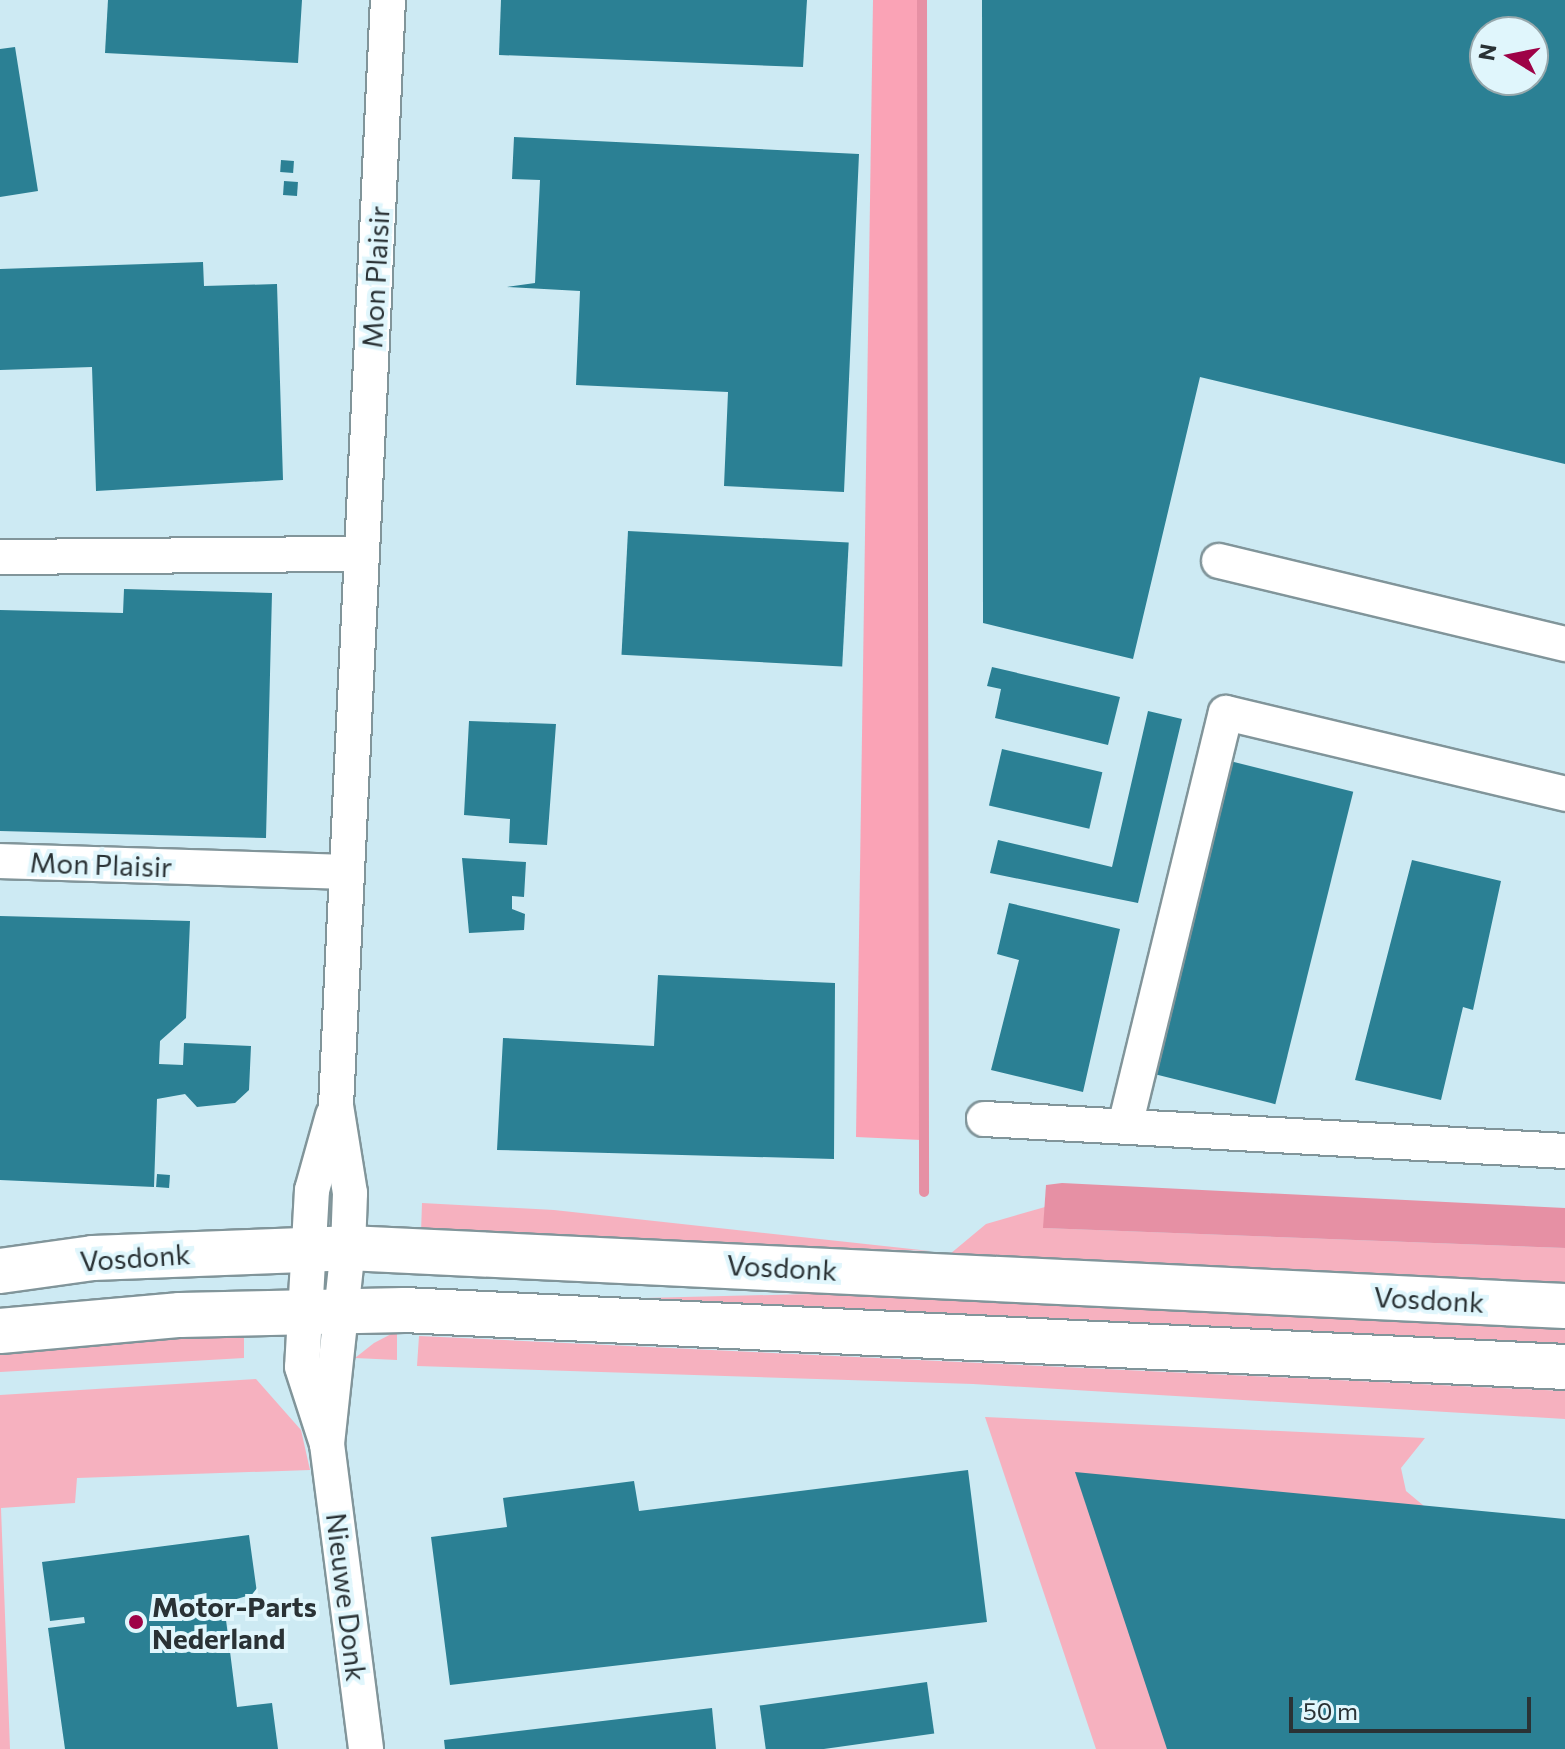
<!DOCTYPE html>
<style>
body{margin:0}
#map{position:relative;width:1565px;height:1749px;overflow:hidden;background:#e0f6fc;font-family:Commissioner,sans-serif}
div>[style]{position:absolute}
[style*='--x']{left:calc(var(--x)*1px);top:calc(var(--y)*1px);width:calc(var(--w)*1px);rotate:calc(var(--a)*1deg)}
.built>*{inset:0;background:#cdeaf3}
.green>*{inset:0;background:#f6b1bf}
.forest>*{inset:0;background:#faa3b6}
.water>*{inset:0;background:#e690a4}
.stream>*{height:10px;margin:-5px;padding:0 5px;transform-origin:5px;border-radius:5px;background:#e690a4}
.building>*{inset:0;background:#2b8094;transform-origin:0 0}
.roads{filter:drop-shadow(2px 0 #81959a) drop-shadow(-2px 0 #81959a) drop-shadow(0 2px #81959a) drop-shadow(0 -2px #81959a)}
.minor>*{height:34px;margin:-17px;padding:0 17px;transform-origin:17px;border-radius:17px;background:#fff}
.major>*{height:44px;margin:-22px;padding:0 22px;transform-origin:22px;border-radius:22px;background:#fff}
.dots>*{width:22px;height:22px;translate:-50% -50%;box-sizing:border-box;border:4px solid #e0f6fc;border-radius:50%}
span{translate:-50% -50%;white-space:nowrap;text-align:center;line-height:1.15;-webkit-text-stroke:8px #e0f6fc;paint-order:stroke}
.street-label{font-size:28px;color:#2a3235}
.poi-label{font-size:28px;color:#2a3235;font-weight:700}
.left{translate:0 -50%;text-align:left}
.north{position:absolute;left:1469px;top:16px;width:80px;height:80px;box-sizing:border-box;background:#e0f6fc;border:2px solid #97a8ac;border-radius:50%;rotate:280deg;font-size:22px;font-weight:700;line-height:32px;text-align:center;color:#2a3235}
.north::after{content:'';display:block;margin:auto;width:28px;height:36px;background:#9e0247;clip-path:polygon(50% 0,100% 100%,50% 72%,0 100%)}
.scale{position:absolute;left:1289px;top:1697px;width:242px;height:36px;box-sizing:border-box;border:4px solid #2a3235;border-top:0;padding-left:10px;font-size:24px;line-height:28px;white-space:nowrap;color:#2a3235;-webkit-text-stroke:6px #e0f6fc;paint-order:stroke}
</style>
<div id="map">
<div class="built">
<i style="clip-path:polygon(evenodd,0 0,1565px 0,1565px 1749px,0 1749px,0 0,1485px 32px,1533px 32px,1533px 80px,1485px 80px,1485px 32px)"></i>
</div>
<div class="green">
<i style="clip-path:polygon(422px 1203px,554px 1210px,930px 1251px,421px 1233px)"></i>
<i style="clip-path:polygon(1045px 1207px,1044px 1228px,1565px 1248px,1565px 1294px,944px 1259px,986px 1224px)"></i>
<i style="clip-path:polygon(892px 1292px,1565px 1324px,1565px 1347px,605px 1299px)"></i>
<i style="clip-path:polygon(397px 1331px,397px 1360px,355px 1358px,374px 1343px)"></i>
<i style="clip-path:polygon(244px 1332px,244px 1358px,0 1372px,0 1351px)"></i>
<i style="clip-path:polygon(419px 1336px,1565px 1391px,1565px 1419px,973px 1384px,417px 1366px)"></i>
<i style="clip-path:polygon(256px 1379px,301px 1430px,310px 1470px,77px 1478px,75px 1503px,1px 1508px,10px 1749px,0 1749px,0 1395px)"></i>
<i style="clip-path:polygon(985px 1417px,1425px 1438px,1401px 1468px,1406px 1491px,1424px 1506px,1167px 1749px,1096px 1749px)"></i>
</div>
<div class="forest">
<i style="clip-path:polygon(873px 0,918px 0,922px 61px,921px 1140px,856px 1137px)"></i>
</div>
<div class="water">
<i style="clip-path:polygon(1062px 1183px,1565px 1208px,1565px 1248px,1043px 1228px,1046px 1185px)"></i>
</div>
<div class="stream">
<i style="--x:922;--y:0;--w:1192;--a:89.9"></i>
</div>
<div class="building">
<i style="clip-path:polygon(108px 0,302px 0,298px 63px,105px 53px)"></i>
<i style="clip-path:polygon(501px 0,807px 0,803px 67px,499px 55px)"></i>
<i style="clip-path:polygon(evenodd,982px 0,1565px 0,1565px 464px,1200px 377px,1133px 659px,983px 623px,982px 0,1485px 32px,1533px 32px,1533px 80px,1485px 80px,1485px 32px)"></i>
<i style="clip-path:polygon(15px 47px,38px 191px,0 197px,0 49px)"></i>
<i style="clip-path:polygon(514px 137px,859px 154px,844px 492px,724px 486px,728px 392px,576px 385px,580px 291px,507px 287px,535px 283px,540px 180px,512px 179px)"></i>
<i style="left:281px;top:160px;width:13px;height:12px;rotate:4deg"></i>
<i style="left:284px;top:181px;width:14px;height:14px;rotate:4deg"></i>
<i style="clip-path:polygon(203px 262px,204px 286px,277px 284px,283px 480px,96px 491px,92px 367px,0 370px,0 269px)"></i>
<i style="left:628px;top:531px;width:221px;height:124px;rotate:3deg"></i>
<i style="clip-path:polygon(124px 589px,272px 593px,266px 838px,0 831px,0 610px,123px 613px)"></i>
<i style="clip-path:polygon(992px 667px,1120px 697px,1108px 745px,995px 718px,1001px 689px,987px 686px)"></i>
<i style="clip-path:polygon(1148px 711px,1182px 719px,1138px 903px,990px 873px,998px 840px,1112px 867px)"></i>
<i style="clip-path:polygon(469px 721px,556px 724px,547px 845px,509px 843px,510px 819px,464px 815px)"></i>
<i style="left:1002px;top:749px;width:103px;height:58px;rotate:13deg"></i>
<i style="left:1230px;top:761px;width:127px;height:322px;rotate:14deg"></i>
<i style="clip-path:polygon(462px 858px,526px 862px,524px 897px,512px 896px,512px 909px,525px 914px,524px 930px,469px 933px)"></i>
<i style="clip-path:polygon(1412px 860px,1501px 881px,1473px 1010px,1463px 1007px,1441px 1100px,1355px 1080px)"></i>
<i style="clip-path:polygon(1009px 903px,1120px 929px,1083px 1092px,991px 1070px,1019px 960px,997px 954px)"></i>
<i style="clip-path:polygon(0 916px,190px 921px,186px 1018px,160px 1041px,159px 1064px,183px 1065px,184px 1043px,251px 1046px,249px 1090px,235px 1103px,197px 1107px,185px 1094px,157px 1099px,154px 1187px,0 1180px)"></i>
<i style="clip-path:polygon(658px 975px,835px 983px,834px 1159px,497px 1150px,503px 1038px,654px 1046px)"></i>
<i style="left:157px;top:1174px;width:13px;height:13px;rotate:4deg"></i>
<i style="clip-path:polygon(968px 1470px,987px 1622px,450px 1685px,431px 1537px,507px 1527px,503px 1498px,634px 1481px,639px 1511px)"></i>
<i style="clip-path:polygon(1075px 1472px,1565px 1519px,1565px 1749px,1167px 1749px)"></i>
<i style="clip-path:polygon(249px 1535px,257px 1593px,213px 1606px,214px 1613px,225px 1612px,237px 1707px,272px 1703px,278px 1749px,65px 1749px,48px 1628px,85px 1623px,84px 1617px,50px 1621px,42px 1562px)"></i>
<i style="left:927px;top:1682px;width:52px;height:169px;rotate:82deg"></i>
<i style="clip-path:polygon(712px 1708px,716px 1749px,445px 1749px,444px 1740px)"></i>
</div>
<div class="roads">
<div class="minor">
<i style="--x:0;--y:557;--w:362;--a:-0.5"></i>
<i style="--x:1219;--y:561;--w:356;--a:13.5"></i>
<i style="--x:0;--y:861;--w:347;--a:1.8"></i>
<i style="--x:333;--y:1115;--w:78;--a:105.6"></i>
<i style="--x:312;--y:1190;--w:177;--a:93.2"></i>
<i style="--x:302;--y:1367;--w:81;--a:72"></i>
<i style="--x:327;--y:1444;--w:307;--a:82.7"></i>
<i style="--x:984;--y:1119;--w:582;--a:3.15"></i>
<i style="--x:1125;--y:1126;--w:425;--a:-76.3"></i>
<i style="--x:1226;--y:713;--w:349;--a:13.4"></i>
<i style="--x:327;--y:1444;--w:197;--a:-83.9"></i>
<i style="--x:348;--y:1248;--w:55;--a:-87.9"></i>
<i style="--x:350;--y:1193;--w:88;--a:-99.1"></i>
<i style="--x:336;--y:1106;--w:1107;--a:-87.31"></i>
</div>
<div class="major">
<i style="--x:0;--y:1271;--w:94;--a:-8"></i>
<i style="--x:93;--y:1258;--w:255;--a:-2.2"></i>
<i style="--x:348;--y:1248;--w:1218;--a:2.73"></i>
<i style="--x:0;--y:1331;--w:181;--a:-5.1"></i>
<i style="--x:180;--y:1315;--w:224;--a:-1.3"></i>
<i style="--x:404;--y:1310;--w:1162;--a:2.81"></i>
</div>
</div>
<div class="dots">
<i style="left:136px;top:1622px;background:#9e0247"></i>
</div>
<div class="street-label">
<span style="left:375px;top:277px;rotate:-87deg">Mon Plaisir</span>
<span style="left:101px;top:864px;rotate:2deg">Mon Plaisir</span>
<span style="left:135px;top:1257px;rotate:-4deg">Vosdonk</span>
<span style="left:782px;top:1267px;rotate:3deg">Vosdonk</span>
<span style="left:1429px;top:1299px;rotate:3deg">Vosdonk</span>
<span style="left:347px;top:1597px;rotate:83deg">Nieuwe Donk</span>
</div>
<div class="poi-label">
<span class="left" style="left:152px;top:1622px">Motor-Parts<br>Nederland</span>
</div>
<div class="north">N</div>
<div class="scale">50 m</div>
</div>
